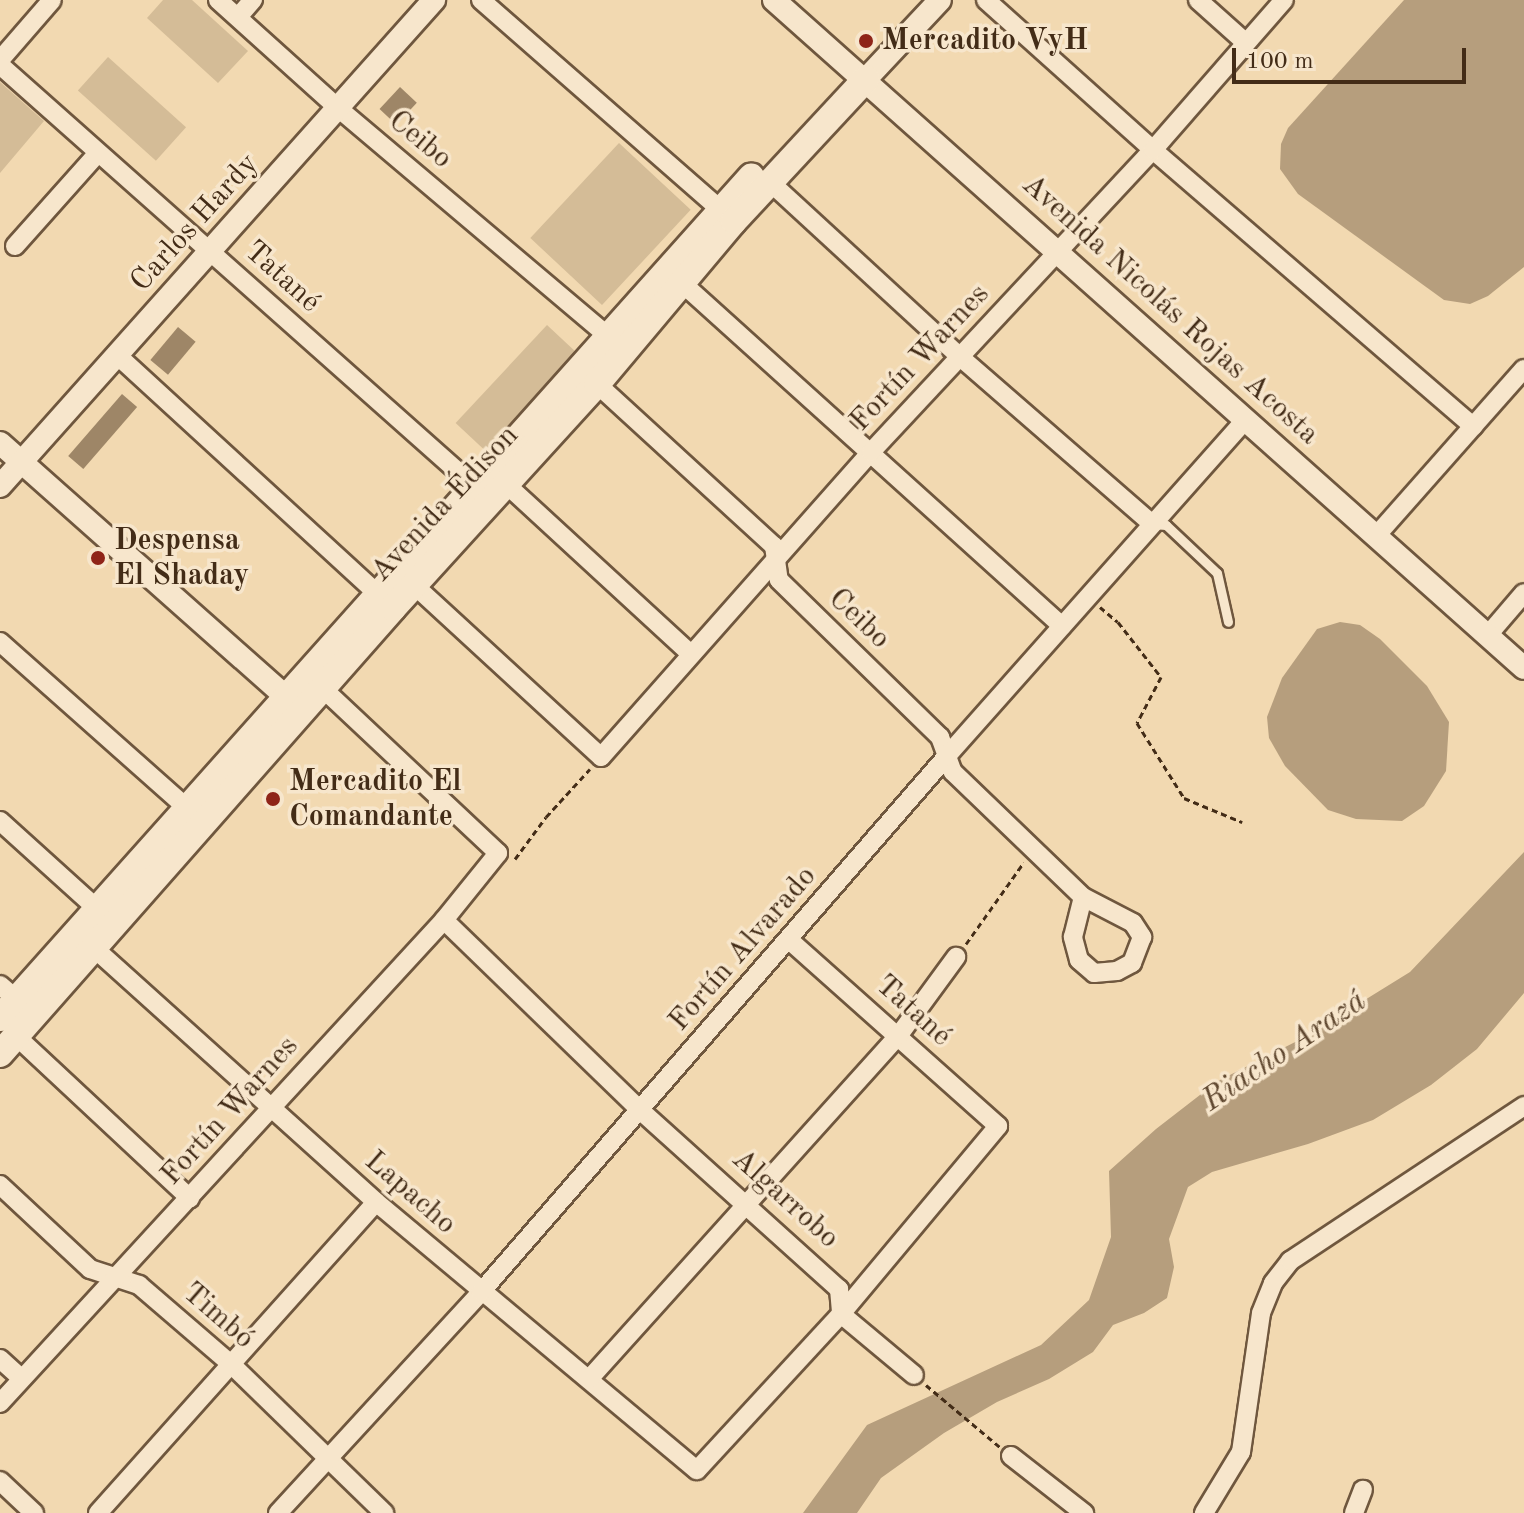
<!DOCTYPE html>
<meta charset="utf-8">
<style>
body{margin:0}
#map{position:relative;width:1524px;height:1513px;overflow:hidden;background:#f2d9b1;font-family:"Old Standard TT",serif}
div>[style]{position:absolute}
[style*='--x']{left:calc(var(--x)*1px);top:calc(var(--y)*1px);width:calc(var(--w)*1px);rotate:calc(var(--a)*1deg)}
.green>*{inset:0;background:#d4bc97;transform-origin:0 0}
.water>*{inset:0;background:#b69e7d}
.building>*{inset:0;background:#9e8667;transform-origin:0 0}
.path>*{height:3px;margin-top:-1.5px;transform-origin:0;background:repeating-linear-gradient(90deg,#432c17 0 6px,transparent 0 10px)}
.roads{filter:drop-shadow(2px 0 #6f573e) drop-shadow(-2px 0 #6f573e) drop-shadow(0 2px #6f573e) drop-shadow(0 -2px #6f573e)}
.service>*{height:9px;margin:-4.5px;padding:0 4.5px;transform-origin:4.5px;border-radius:4.5px;background:#f7e6cc}
.minor>*{height:18px;margin:-9px;padding:0 9px;transform-origin:9px;border-radius:9px;background:#f7e6cc}
.tertiary>*{height:22px;margin:-11px;padding:0 11px;transform-origin:11px;border-radius:11px;background:#f7e6cc}
.secondary>*{height:26px;margin:-13px;padding:0 13px;transform-origin:13px;border-radius:13px;background:#f7e6cc}
.dots>*{width:22px;height:22px;translate:-50% -50%;box-sizing:border-box;border:4px solid #f7e6cc;border-radius:50%}
span{translate:-50% -50%;white-space:nowrap;text-align:center;line-height:1.15;-webkit-text-stroke:7px #f7e6cc;paint-order:stroke}
.poi-label{font-size:30px;color:#432c17;font-weight:700}
.left{translate:0 -50%;text-align:left}
.street-label{font-size:30px;color:#432c17}
.water-label{font-size:32px;color:#604830;font-style:italic}
.scale{position:absolute;left:1232px;top:48px;width:234px;height:36px;box-sizing:border-box;border:4px solid #432c17;border-top:0;padding-left:10px;font-size:24px;line-height:28px;white-space:nowrap;color:#432c17;-webkit-text-stroke:6px #f7e6cc;paint-order:stroke}
</style>
<div id="map">
<div class="green">
<i style="clip-path:polygon(163px 0,192px 0,248px 51px,218px 83px,147px 18px)"></i>
<i style="left:108px;top:57px;width:105px;height:45px;rotate:42deg"></i>
<i style="clip-path:polygon(0 82px,44px 121px,0 173px)"></i>
<i style="left:619px;top:143px;width:98px;height:130px;rotate:43deg"></i>
<i style="left:547px;top:325px;width:45px;height:134px;rotate:43deg"></i>
</div>
<div class="water">
<i style="clip-path:polygon(1404px 0,1524px 0,1524px 267px,1488px 296px,1470px 304px,1444px 300px,1298px 194px,1280px 169px,1281px 144px,1288px 128px)"></i>
<i style="clip-path:polygon(1340px 622px,1360px 625px,1380px 639px,1427px 686px,1449px 722px,1446px 771px,1424px 806px,1402px 821px,1356px 819px,1328px 810px,1285px 766px,1269px 738px,1267px 717px,1282px 678px,1317px 629px)"></i>
<i style="clip-path:polygon(1524px 852px,1524px 993px,1477px 1049px,1431px 1085px,1373px 1120px,1308px 1144px,1212px 1172px,1188px 1187px,1169px 1239px,1174px 1267px,1167px 1298px,1144px 1313px,1113px 1325px,1093px 1352px,1049px 1379px,997px 1402px,944px 1433px,881px 1478px,857px 1513px,803px 1513px,867px 1425px,1041px 1345px,1089px 1300px,1111px 1237px,1109px 1171px,1156px 1129px,1218px 1081px,1305px 1037px,1410px 972px)"></i>
</div>
<div class="building">
<i style="left:400px;top:87px;width:23px;height:30px;rotate:43deg"></i>
<i style="left:178px;top:327px;width:23px;height:43px;rotate:40deg"></i>
<i style="left:122px;top:394px;width:20px;height:82px;rotate:41deg"></i>
</div>
<div class="path">
<i style="--x:1100;--y:607;--w:23;--a:40"></i>
<i style="--x:1118;--y:622;--w:70;--a:52"></i>
<i style="--x:1161;--y:677;--w:52;--a:117.6"></i>
<i style="--x:1137;--y:723;--w:89;--a:57.9"></i>
<i style="--x:1184;--y:798;--w:63;--a:22.5"></i>
<i style="--x:515;--y:859;--w:52;--a:-53.6"></i>
<i style="--x:546;--y:817;--w:65;--a:-47.5"></i>
<i style="--x:966;--y:944;--w:100;--a:-54.7"></i>
<i style="--x:926;--y:1385;--w:97;--a:40"></i>
</div>
<div class="roads">
<div class="service">
<i style="--x:1152;--y:524;--w:14;--a:4"></i>
<i style="--x:1166;--y:525;--w:70;--a:43.3"></i>
<i style="--x:1217;--y:573;--w:50;--a:77.3"></i>
</div>
<div class="minor">
<i style="--x:218;--y:0;--w:161;--a:42"></i>
<i style="--x:338;--y:108;--w:364;--a:40.2"></i>
<i style="--x:481;--y:0;--w:330;--a:41.2"></i>
<i style="--x:986;--y:0;--w:224;--a:41.9"></i>
<i style="--x:1153;--y:150;--w:423;--a:40.8"></i>
<i style="--x:1198;--y:0;--w:63;--a:41.8"></i>
<i style="--x:238;--y:17;--w:23;--a:-49"></i>
<i style="--x:0;--y:60;--w:79;--a:-49.1"></i>
<i style="--x:0;--y:65;--w:645;--a:41.6"></i>
<i style="--x:770;--y:182;--w:257;--a:42.6"></i>
<i style="--x:959;--y:356;--w:256;--a:41"></i>
<i style="--x:15;--y:246;--w:123;--a:-48.3"></i>
<i style="--x:682;--y:283;--w:512;--a:42.07"></i>
<i style="--x:117;--y:355;--w:366;--a:42.5"></i>
<i style="--x:597;--y:384;--w:240;--a:42.5"></i>
<i style="--x:774;--y:546;--w:34;--a:82"></i>
<i style="--x:779;--y:580;--w:225;--a:44.3"></i>
<i style="--x:940;--y:737;--w:37;--a:70"></i>
<i style="--x:953;--y:772;--w:180;--a:43.9"></i>
<i style="--x:1083;--y:897;--w:56;--a:27.5"></i>
<i style="--x:1133;--y:923;--w:17;--a:57"></i>
<i style="--x:1142;--y:937;--w:28;--a:111"></i>
<i style="--x:1132;--y:963;--w:17;--a:152"></i>
<i style="--x:1117;--y:971;--w:23;--a:175"></i>
<i style="--x:1094;--y:973;--w:20;--a:-139"></i>
<i style="--x:1079;--y:960;--w:24;--a:-105"></i>
<i style="--x:1073;--y:937;--w:41;--a:-76"></i>
<i style="--x:507;--y:485;--w:248;--a:42.6"></i>
<i style="--x:1376;--y:536;--w:223;--a:-48.5"></i>
<i style="--x:414;--y:585;--w:254;--a:42.6"></i>
<i style="--x:601;--y:757;--w:407;--a:-48.5"></i>
<i style="--x:871;--y:452;--w:413;--a:-47"></i>
<i style="--x:1153;--y:150;--w:199;--a:-48.9"></i>
<i style="--x:1488;--y:635;--w:55;--a:-49.4"></i>
<i style="--x:0;--y:642;--w:261;--a:41.6"></i>
<i style="--x:0;--y:821;--w:142;--a:42.1"></i>
<i style="--x:444;--y:920;--w:273;--a:44.1"></i>
<i style="--x:640;--y:1110;--w:268;--a:42"></i>
<i style="--x:839;--y:1289;--w:25;--a:85"></i>
<i style="--x:841;--y:1314;--w:95;--a:39.9"></i>
<i style="--x:94;--y:948;--w:380;--a:42"></i>
<i style="--x:376;--y:1202;--w:418;--a:39.9"></i>
<i style="--x:697;--y:1470;--w:212;--a:-47.3"></i>
<i style="--x:841;--y:1314;--w:245;--a:-50.1"></i>
<i style="--x:998;--y:1126;--w:280;--a:-138.3"></i>
<i style="--x:0;--y:985;--w:33;--a:41"></i>
<i style="--x:16;--y:1036;--w:238;--a:43"></i>
<i style="--x:0;--y:1185;--w:123;--a:43"></i>
<i style="--x:90;--y:1269;--w:52;--a:18.1"></i>
<i style="--x:139;--y:1285;--w:121;--a:40.7"></i>
<i style="--x:231;--y:1364;--w:214;--a:44.2"></i>
<i style="--x:0;--y:1359;--w:27;--a:42"></i>
<i style="--x:590;--y:1378;--w:462;--a:-48"></i>
<i style="--x:899;--y:1035;--w:97;--a:-53.8"></i>
<i style="--x:0;--y:1403;--w:656;--a:-47.41"></i>
<i style="--x:444;--y:920;--w:86;--a:-51.1"></i>
<i style="--x:498;--y:853;--w:241;--a:-136.8"></i>
<i style="--x:1011;--y:1456;--w:93;--a:38"></i>
<i style="--x:0;--y:1481;--w:47;--a:43.3"></i>
<i style="--x:98;--y:1513;--w:417;--a:-48.2"></i>
<i style="--x:278;--y:1513;--w:300;--a:-47.4"></i>
<i style="--x:481;--y:1292;--w:709;--a:-49"></i>
<i style="--x:946;--y:757;--w:452;--a:-48.4"></i>
<i style="--x:1204;--y:1513;--w:71;--a:-58.8"></i>
<i style="--x:1241;--y:1452;--w:140;--a:-81.8"></i>
<i style="--x:1261;--y:1313;--w:32;--a:-68"></i>
<i style="--x:1273;--y:1283;--w:28;--a:-52"></i>
<i style="--x:1290;--y:1261;--w:281;--a:-33.5"></i>
<i style="--x:1354;--y:1513;--w:25;--a:-69"></i>
</div>
<div class="tertiary">
<i style="--x:774;--y:0;--w:1004;--a:41.69"></i>
<i style="--x:866;--y:79;--w:108;--a:-46.9"></i>
<i style="--x:0;--y:443;--w:400;--a:41.6"></i>
<i style="--x:0;--y:486;--w:652;--a:-48.24"></i>
</div>
<div class="secondary">
<i style="--x:0;--y:1018;--w:1128;--a:-48.24"></i>
<i style="--x:0;--y:1054;--w:594;--a:-48.61"></i>
<i style="--x:393;--y:608;--w:303;--a:-47.7"></i>
<i style="--x:597;--y:384;--w:213;--a:-50"></i>
<i style="--x:734;--y:221;--w:194;--a:-47.1"></i>
</div>
</div>
<div class="dots">
<i style="left:866px;top:41px;background:#8f2418"></i>
<i style="left:98px;top:558px;background:#8f2418"></i>
<i style="left:273px;top:799px;background:#8f2418"></i>
</div>
<div class="poi-label">
<span class="left" style="left:882px;top:41px">Mercadito VyH</span>
<span class="left" style="left:114px;top:558px">Despensa<br>El Shaday</span>
<span class="left" style="left:289px;top:799px">Mercadito El<br>Comandante</span>
</div>
<div class="street-label">
<span style="left:420px;top:140px;rotate:40deg">Ceibo</span>
<span style="left:195px;top:223px;rotate:-48deg">Carlos Hardy</span>
<span style="left:282px;top:277px;rotate:42deg">Tatané</span>
<span style="left:1170px;top:310px;rotate:42deg">Avenida Nicolás Rojas Acosta</span>
<span style="left:920px;top:358px;rotate:-47deg">Fortín Warnes</span>
<span style="left:445px;top:504px;rotate:-47deg">Avenida Édison</span>
<span style="left:859px;top:619px;rotate:44deg">Ceibo</span>
<span style="left:743px;top:949px;rotate:-49deg">Fortín Alvarado</span>
<span style="left:913px;top:1011px;rotate:42deg">Tatané</span>
<span style="left:230px;top:1111px;rotate:-48deg">Fortín Warnes</span>
<span style="left:410px;top:1193px;rotate:41deg">Lapacho</span>
<span style="left:785px;top:1199px;rotate:42deg">Algarrobo</span>
<span style="left:218px;top:1316px;rotate:41deg">Timbó</span>
</div>
<div class="water-label">
<span style="left:1285px;top:1052px;rotate:-34deg">Riacho Arazá</span>
</div>
<div class="scale">100 m</div>
</div>
